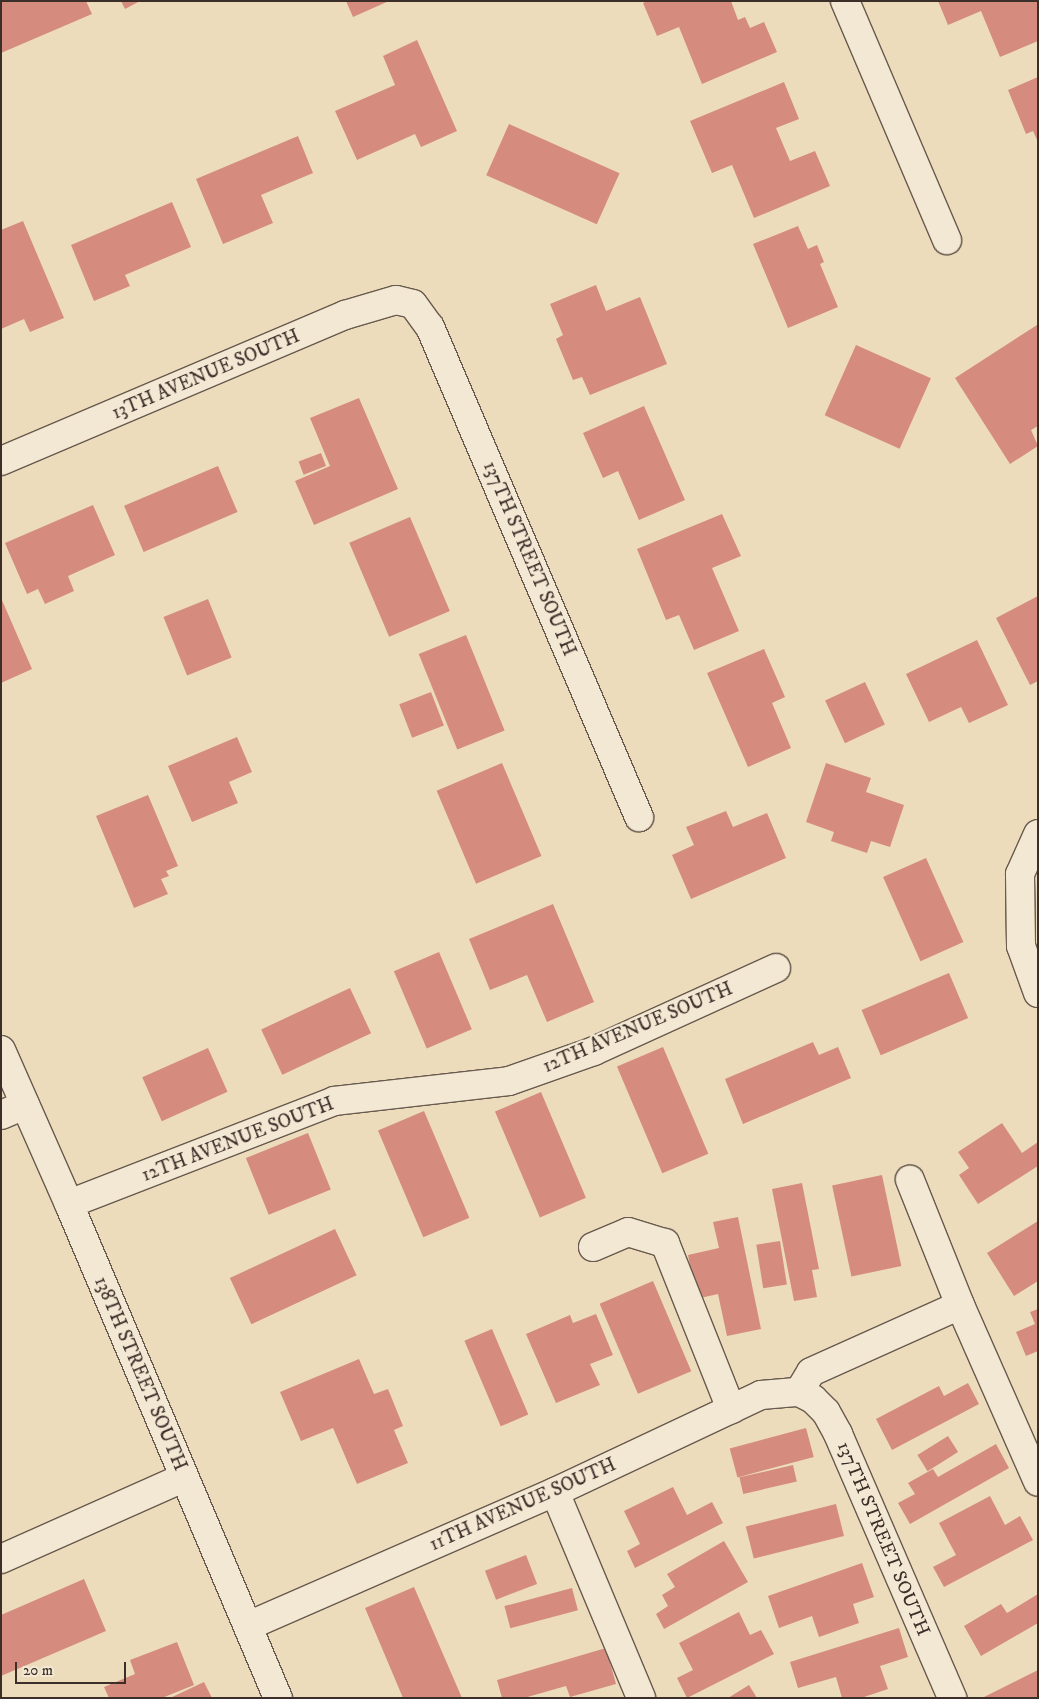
<!DOCTYPE html>
<style>
body{margin:0}
#map{position:relative;width:1039px;height:1699px;overflow:hidden;background:#ecdcbb;font-family:"IM FELL DW Pica",serif}
div>[style]{position:absolute}
[style*='--x']{left:calc(var(--x)*1px);top:calc(var(--y)*1px);width:calc(var(--w)*1px);rotate:calc(var(--a)*1deg)}
.building>*{inset:0;background:#d58c7f;transform-origin:0 0}
.roads{filter:drop-shadow(1px 0 #685a4e) drop-shadow(-1px 0 #685a4e) drop-shadow(0 1px #685a4e) drop-shadow(0 -1px #685a4e)}
.minor>*{height:28px;margin:-14px;padding:0 14px;transform-origin:14px;border-radius:14px;background:#f3e8d3}
span{translate:-50% -50%;white-space:nowrap;text-align:center;line-height:1.15;-webkit-text-stroke:4.5px #f3e8d3;paint-order:stroke}
.street-label{font-size:19px;color:#3c2e29}
.frame{position:absolute;inset:0;border:2px solid #3c2e29;pointer-events:none}
.scale{position:absolute;left:15px;top:1662px;width:111px;height:22px;box-sizing:border-box;border:2px solid #3c2e29;border-top:0;padding-left:6px;font-size:15px;line-height:18px;white-space:nowrap;color:#3c2e29;-webkit-text-stroke:4px #f3e8d3;paint-order:stroke}
</style>
<div id="map">
<div class="building">
<i style="clip-path:polygon(1px 1px,86px 1px,92px 14px,1px 53px)"></i>
<i style="clip-path:polygon(121px 1px,140px 1px,125px 9px)"></i>
<i style="clip-path:polygon(346px 1px,389px 1px,353px 17px)"></i>
<i style="clip-path:polygon(647px 1px,731px 1px,738px 20px,745px 17px,750px 28px,764px 22px,777px 52px,702px 84px,679px 27px,657px 36px,643px 3px)"></i>
<i style="clip-path:polygon(938px 1px,1038px 1px,1038px 41px,1000px 57px,981px 11px,948px 25px)"></i>
<i style="clip-path:polygon(417px 40px,457px 131px,421px 147px,415px 134px,357px 160px,335px 111px,395px 85px,383px 56px)"></i>
<i style="clip-path:polygon(1038px 77px,1038px 142px,1033px 131px,1026px 134px,1008px 90px)"></i>
<i style="clip-path:polygon(784px 82px,799px 119px,776px 128px,790px 161px,815px 151px,830px 186px,754px 218px,732px 165px,712px 173px,690px 121px)"></i>
<i style="left:509px;top:124px;width:121px;height:56px;rotate:24deg"></i>
<i style="clip-path:polygon(298px 136px,313px 173px,261px 195px,273px 223px,223px 244px,196px 179px)"></i>
<i style="clip-path:polygon(172px 202px,191px 247px,125px 275px,130px 286px,94px 301px,71px 245px)"></i>
<i style="clip-path:polygon(23px 221px,64px 318px,30px 332px,24px 319px,1px 329px,1px 230px)"></i>
<i style="clip-path:polygon(798px 226px,808px 249px,817px 245px,824px 262px,820px 264px,838px 307px,788px 328px,753px 244px)"></i>
<i style="clip-path:polygon(596px 285px,606px 311px,640px 297px,667px 364px,590px 395px,582px 377px,573px 380px,556px 339px,563px 335px,550px 304px)"></i>
<i style="clip-path:polygon(1037px 325px,1038px 426px,1031px 430px,1038px 446px,1010px 464px,955px 378px)"></i>
<i style="left:856px;top:345px;width:82px;height:77px;rotate:24deg"></i>
<i style="clip-path:polygon(359px 398px,398px 489px,314px 525px,295px 481px,330px 466px,310px 418px)"></i>
<i style="clip-path:polygon(644px 406px,685px 500px,639px 520px,618px 471px,603px 478px,583px 433px)"></i>
<i style="left:321px;top:453px;width:14px;height:24px;rotate:69deg"></i>
<i style="left:218px;top:466px;width:50px;height:102px;rotate:67deg"></i>
<i style="clip-path:polygon(93px 505px,115px 555px,68px 576px,74px 591px,45px 604px,38px 589px,27px 594px,5px 543px)"></i>
<i style="clip-path:polygon(722px 514px,741px 556px,712px 568px,739px 631px,694px 650px,679px 615px,666px 620px,637px 549px)"></i>
<i style="left:410px;top:517px;width:102px;height:66px;rotate:67deg"></i>
<i style="clip-path:polygon(1038px 596px,1038px 681px,1030px 685px,996px 618px)"></i>
<i style="clip-path:polygon(1px 598px,32px 669px,1px 683px)"></i>
<i style="left:208px;top:599px;width:63px;height:48px;rotate:68deg"></i>
<i style="left:466px;top:635px;width:103px;height:51px;rotate:68deg"></i>
<i style="clip-path:polygon(977px 640px,1008px 705px,969px 723px,961px 707px,929px 722px,906px 674px)"></i>
<i style="clip-path:polygon(764px 649px,785px 697px,772px 703px,791px 748px,748px 767px,707px 673px)"></i>
<i style="left:865px;top:682px;width:47px;height:44px;rotate:65deg"></i>
<i style="left:431px;top:692px;width:36px;height:34px;rotate:69deg"></i>
<i style="clip-path:polygon(237px 737px,252px 772px,229px 782px,238px 803px,192px 822px,168px 766px)"></i>
<i style="left:502px;top:763px;width:101px;height:71px;rotate:67deg"></i>
<i style="clip-path:polygon(826px 763px,871px 778px,866px 792px,904px 805px,890px 847px,871px 841px,867px 853px,831px 841px,834px 832px,806px 822px)"></i>
<i style="clip-path:polygon(148px 795px,178px 866px,166px 871px,169px 876px,161px 879px,168px 894px,134px 908px,96px 816px)"></i>
<i style="clip-path:polygon(726px 811px,733px 827px,767px 813px,786px 858px,691px 899px,672px 855px,694px 845px,686px 827px)"></i>
<i style="left:926px;top:858px;width:92px;height:47px;rotate:66deg"></i>
<i style="clip-path:polygon(553px 904px,594px 1002px,547px 1022px,527px 975px,490px 990px,469px 939px)"></i>
<i style="left:439px;top:952px;width:84px;height:49px;rotate:67deg"></i>
<i style="left:949px;top:973px;width:49px;height:95px;rotate:67deg"></i>
<i style="left:350px;top:988px;width:50px;height:98px;rotate:65deg"></i>
<i style="clip-path:polygon(813px 1042px,819px 1055px,838px 1047px,851px 1078px,743px 1124px,725px 1079px)"></i>
<i style="left:663px;top:1047px;width:116px;height:50px;rotate:67deg"></i>
<i style="left:208px;top:1048px;width:48px;height:72px;rotate:66deg"></i>
<i style="left:541px;top:1092px;width:115px;height:50px;rotate:67deg"></i>
<i style="left:424px;top:1111px;width:116px;height:50px;rotate:67deg"></i>
<i style="clip-path:polygon(1002px 1123px,1022px 1153px,1038px 1142px,1038px 1166px,978px 1204px,959px 1175px,969px 1168px,958px 1152px)"></i>
<i style="left:308px;top:1133px;width:61px;height:67px;rotate:68deg"></i>
<i style="left:882px;top:1175px;width:93px;height:51px;rotate:78deg"></i>
<i style="clip-path:polygon(802px 1183px,819px 1269px,812px 1270px,817px 1297px,794px 1301px,772px 1189px)"></i>
<i style="clip-path:polygon(738px 1217px,761px 1329px,727px 1336px,718px 1294px,696px 1299px,688px 1255px,719px 1248px,713px 1222px)"></i>
<i style="clip-path:polygon(1038px 1221px,1038px 1281px,1014px 1296px,987px 1253px)"></i>
<i style="left:335px;top:1229px;width:51px;height:116px;rotate:65deg"></i>
<i style="left:780px;top:1241px;width:44px;height:24px;rotate:81deg"></i>
<i style="left:653px;top:1281px;width:98px;height:58px;rotate:67deg"></i>
<i style="clip-path:polygon(1038px 1309px,1038px 1351px,1026px 1356px,1016px 1332px,1035px 1324px,1030px 1312px)"></i>
<i style="clip-path:polygon(596px 1314px,613px 1355px,590px 1364px,600px 1385px,556px 1403px,526px 1334px,570px 1315px,573px 1323px)"></i>
<i style="left:492px;top:1329px;width:93px;height:30px;rotate:67deg"></i>
<i style="clip-path:polygon(359px 1359px,374px 1394px,388px 1389px,403px 1426px,394px 1430px,408px 1463px,357px 1484px,333px 1428px,301px 1441px,280px 1392px)"></i>
<i style="clip-path:polygon(968px 1383px,979px 1404px,892px 1450px,876px 1419px,939px 1386px,944px 1396px)"></i>
<i style="left:806px;top:1428px;width:30px;height:79px;rotate:75deg"></i>
<i style="left:948px;top:1436px;width:19px;height:36px;rotate:58deg"></i>
<i style="clip-path:polygon(996px 1444px,1009px 1468px,910px 1524px,898px 1503px,915px 1494px,908px 1483px,933px 1469px,938px 1477px)"></i>
<i style="left:793px;top:1465px;width:17px;height:55px;rotate:77deg"></i>
<i style="clip-path:polygon(673px 1487px,687px 1515px,712px 1502px,723px 1523px,635px 1568px,627px 1551px,640px 1544px,624px 1511px)"></i>
<i style="clip-path:polygon(990px 1496px,1005px 1525px,1020px 1516px,1033px 1540px,944px 1587px,933px 1567px,956px 1555px,939px 1523px)"></i>
<i style="left:836px;top:1504px;width:33px;height:93px;rotate:76deg"></i>
<i style="clip-path:polygon(724px 1541px,748px 1582px,664px 1629px,656px 1614px,668px 1606px,662px 1595px,675px 1587px,667px 1574px)"></i>
<i style="left:526px;top:1555px;width:31px;height:44px;rotate:69deg"></i>
<i style="clip-path:polygon(862px 1563px,874px 1597px,853px 1604px,859px 1623px,819px 1637px,812px 1616px,779px 1628px,768px 1596px)"></i>
<i style="clip-path:polygon(84px 1579px,106px 1631px,1px 1676px,1px 1615px)"></i>
<i style="clip-path:polygon(414px 1587px,462px 1698px,403px 1698px,365px 1608px)"></i>
<i style="left:572px;top:1588px;width:23px;height:70px;rotate:75deg"></i>
<i style="clip-path:polygon(1038px 1594px,1038px 1623px,981px 1656px,964px 1626px,1001px 1604px,1007px 1613px)"></i>
<i style="clip-path:polygon(739px 1612px,750px 1635px,761px 1630px,774px 1654px,687px 1698px,677px 1678px,693px 1670px,679px 1643px)"></i>
<i style="clip-path:polygon(899px 1628px,908px 1657px,880px 1666px,888px 1689px,861px 1698px,842px 1698px,836px 1677px,798px 1688px,790px 1662px)"></i>
<i style="clip-path:polygon(177px 1642px,194px 1685px,162px 1698px,109px 1698px,104px 1687px,135px 1674px,130px 1660px)"></i>
<i style="clip-path:polygon(606px 1648px,616px 1684px,570px 1697px,566px 1686px,524px 1698px,502px 1698px,497px 1680px)"></i>
<i style="clip-path:polygon(1038px 1670px,1038px 1698px,982px 1698px)"></i>
<i style="clip-path:polygon(204px 1682px,212px 1698px,170px 1698px)"></i>
<i style="clip-path:polygon(749px 1685px,757px 1698px,728px 1698px)"></i>
</div>
<div class="roads">
<div class="minor">
<i style="--x:845;--y:1;--w:260;--a:66.9"></i>
<i style="--x:1;--y:461;--w:374;--a:-23"></i>
<i style="--x:345;--y:315;--w:53;--a:-16.4"></i>
<i style="--x:396;--y:300;--w:17;--a:13"></i>
<i style="--x:413;--y:304;--w:29;--a:54"></i>
<i style="--x:430;--y:327;--w:533;--a:66.9"></i>
<i style="--x:1038;--y:834;--w:44;--a:114.2"></i>
<i style="--x:1020;--y:874;--w:72;--a:89.2"></i>
<i style="--x:1021;--y:946;--w:50;--a:70.1"></i>
<i style="--x:1;--y:1050;--w:168;--a:66.2"></i>
<i style="--x:69;--y:1204;--w:536;--a:67.07"></i>
<i style="--x:1;--y:1115;--w:26;--a:-23"></i>
<i style="--x:69;--y:1204;--w:284;--a:-21.2"></i>
<i style="--x:334;--y:1101;--w:176;--a:-6.5"></i>
<i style="--x:509;--y:1081;--w:90;--a:-19.4"></i>
<i style="--x:594;--y:1051;--w:200;--a:-24.5"></i>
<i style="--x:593;--y:1247;--w:38;--a:-23"></i>
<i style="--x:628;--y:1232;--w:39;--a:17"></i>
<i style="--x:665;--y:1243;--w:179;--a:68.3"></i>
<i style="--x:960;--y:1305;--w:193;--a:66.2"></i>
<i style="--x:799;--y:1392;--w:23;--a:-59"></i>
<i style="--x:811;--y:1372;--w:163;--a:-24.2"></i>
<i style="--x:960;--y:1305;--w:135;--a:-111.8"></i>
<i style="--x:555;--y:1492;--w:223;--a:67.3"></i>
<i style="--x:1;--y:1559;--w:199;--a:-24"></i>
<i style="--x:248;--y:1626;--w:335;--a:-23.6"></i>
<i style="--x:555;--y:1492;--w:228;--a:-25.2"></i>
<i style="--x:761;--y:1395;--w:38;--a:-5"></i>
<i style="--x:799;--y:1392;--w:16;--a:27"></i>
<i style="--x:813;--y:1399;--w:18;--a:45"></i>
<i style="--x:826;--y:1412;--w:25;--a:61"></i>
<i style="--x:838;--y:1434;--w:288;--a:66.6"></i>
</div>
</div>
<div class="street-label">
<span style="left:206px;top:375px;rotate:-23deg">13TH AVENUE SOUTH</span>
<span style="left:529px;top:559px;rotate:67deg">137TH STREET SOUTH</span>
<span style="left:638px;top:1028px;rotate:-23deg">12TH AVENUE SOUTH</span>
<span style="left:238px;top:1140px;rotate:-21deg">12TH AVENUE SOUTH</span>
<span style="left:140px;top:1374px;rotate:67deg">138TH STREET SOUTH</span>
<span style="left:523px;top:1505px;rotate:-24deg">11TH AVENUE SOUTH</span>
<span style="left:883px;top:1539px;rotate:67deg">137TH STREET SOUTH</span>
</div>
<div class="frame"></div>
<div class="scale">20 m</div>
</div>
